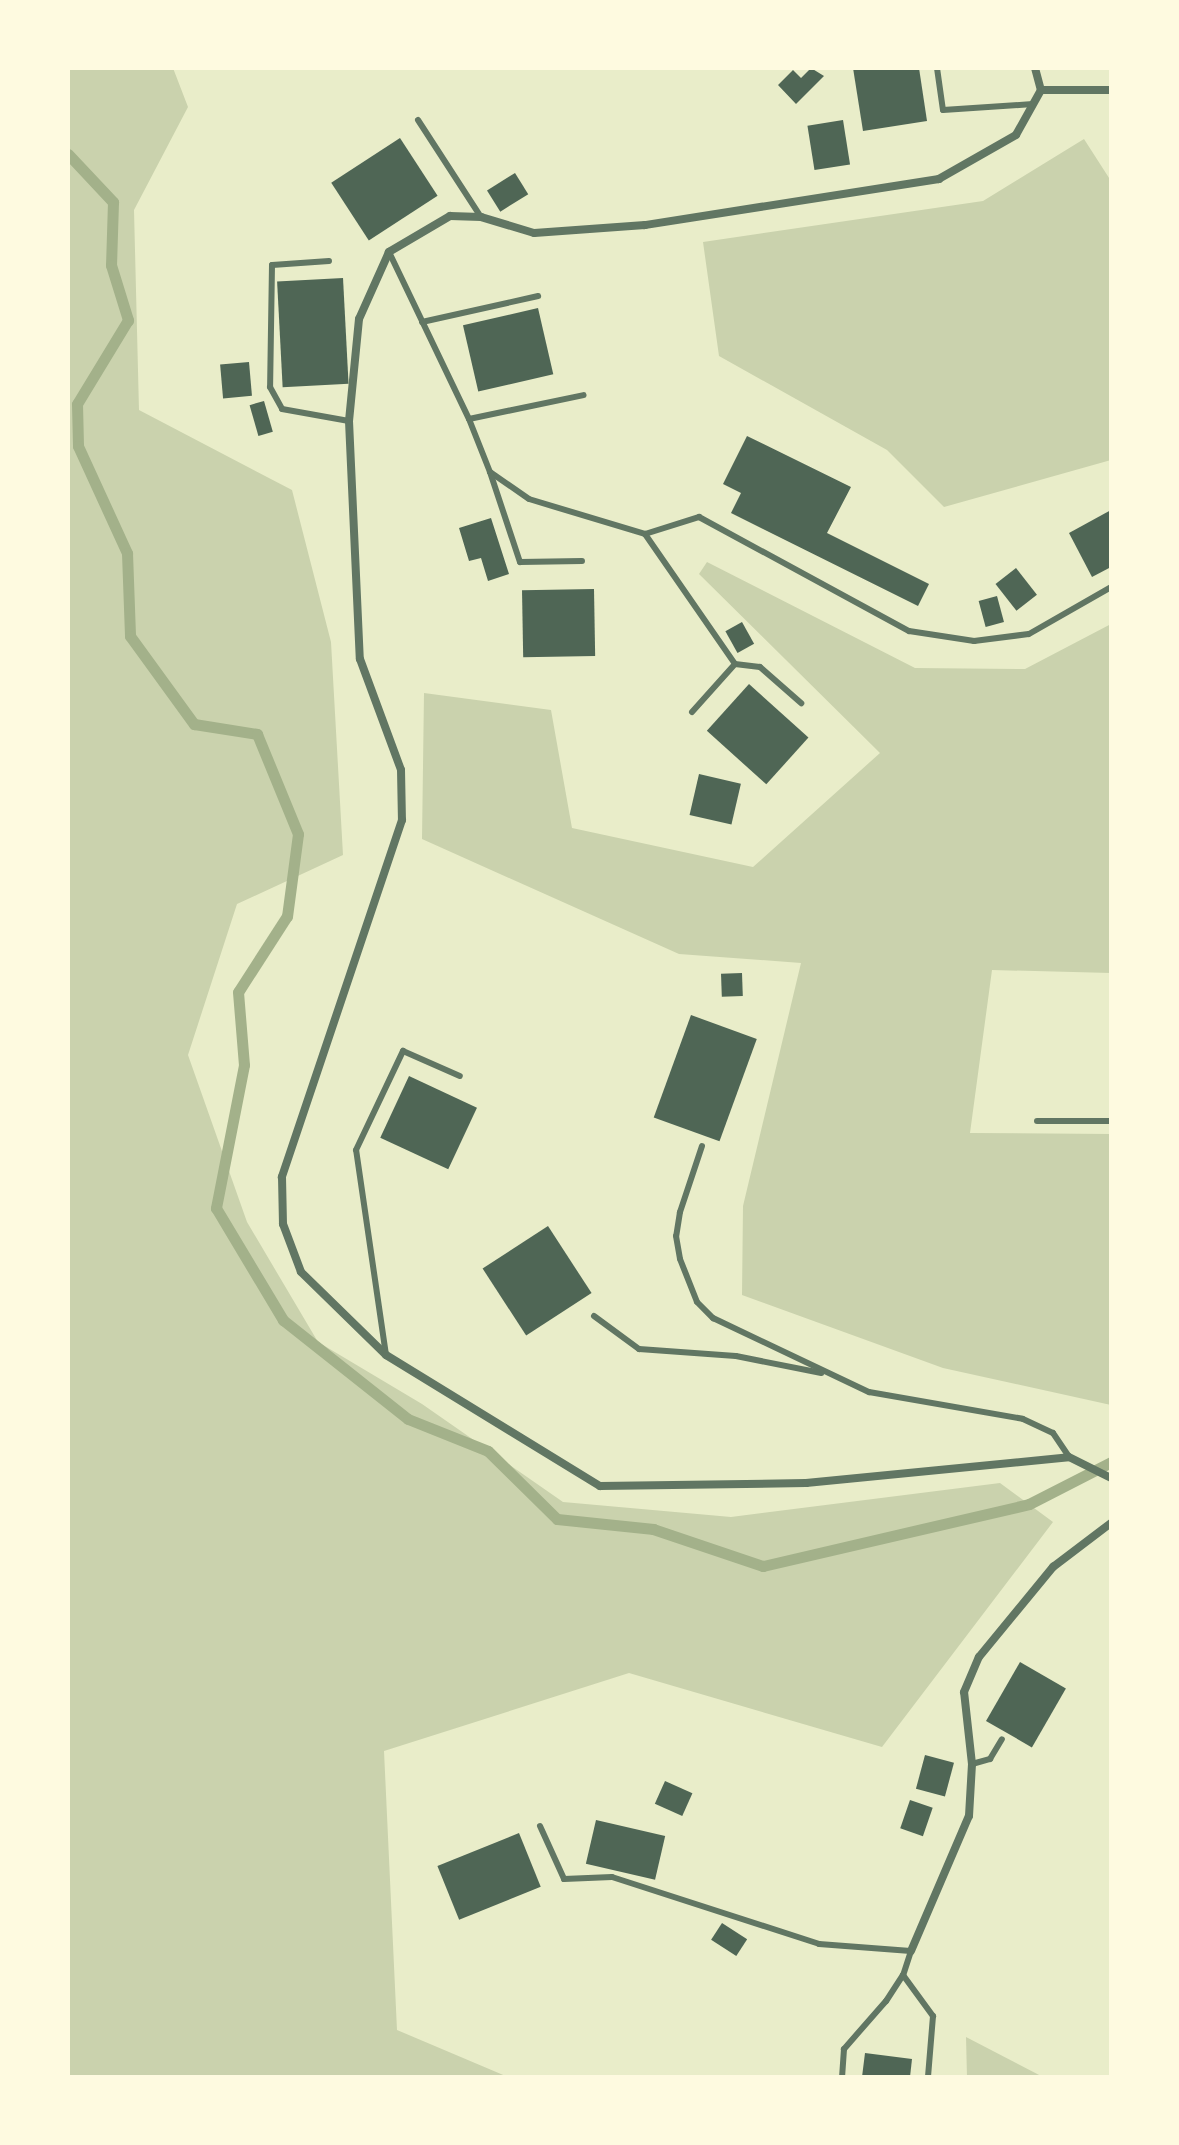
<!DOCTYPE html>
<style>
body{margin:0}
#map{position:relative;width:1179px;height:2145px;overflow:hidden;background:#e9edc9;font-family:"Noto Serif",serif}
div>[style]{position:absolute}
[style*='--x']{left:calc(var(--x)*1px);top:calc(var(--y)*1px);width:calc(var(--w)*1px);rotate:calc(var(--a)*1deg)}
.green>*{inset:0;background:#cad2ad}
.stream>*{height:11px;margin:-5.5px;padding:0 5.5px;transform-origin:5.5px;border-radius:5.5px;background:#a3b18a}
.building>*{inset:0;background:#4f6655;transform-origin:0 0}
.service>*{height:6px;margin:-3px;padding:0 3px;transform-origin:3px;border-radius:3px;background:#617663}
.minor>*{height:8px;margin:-4px;padding:0 4px;transform-origin:4px;border-radius:4px;background:#617663}
span{translate:-50% -50%;white-space:nowrap;text-align:center;line-height:1.15;-webkit-text-stroke:6px #fefae0;paint-order:stroke}
.frame{position:absolute;inset:0;border:70px solid #fefae0;pointer-events:none}
</style>
<div id="map">
<div class="green">
<i style="clip-path:polygon(68px 68px,173px 68px,188px 107px,134px 210px,139px 410px,292px 490px,331px 642px,343px 855px,237px 904px,188px 1055px,247px 1222px,318px 1342px,422px 1404px,563px 1502px,731px 1517px,1000px 1483px,1053px 1522px,882px 1747px,629px 1673px,384px 1751px,397px 2030px,508px 2077px,68px 2077px)"></i>
<i style="clip-path:polygon(1084px 139px,1111px 181px,1111px 460px,944px 507px,887px 450px,719px 356px,703px 242px,983px 201px)"></i>
<i style="clip-path:polygon(707px 562px,915px 668px,1025px 669px,1111px 624px,1111px 973px,992px 970px,970px 1133px,1111px 1134px,1111px 1405px,943px 1368px,742px 1295px,743px 1206px,801px 963px,679px 954px,422px 839px,424px 693px,551px 710px,572px 828px,753px 867px,880px 753px,699px 574px)"></i>
<i style="clip-path:polygon(966px 2037px,1043px 2077px,967px 2077px)"></i>
</div>
<div class="stream">
<i style="--x:68;--y:154;--w:66;--a:46.8"></i>
<i style="--x:113;--y:202;--w:63;--a:91.8"></i>
<i style="--x:111;--y:265;--w:58;--a:72.8"></i>
<i style="--x:128;--y:320;--w:98;--a:121.3"></i>
<i style="--x:77;--y:404;--w:42;--a:88.6"></i>
<i style="--x:78;--y:446;--w:118;--a:65.4"></i>
<i style="--x:127;--y:553;--w:83;--a:87.9"></i>
<i style="--x:130;--y:636;--w:109;--a:54"></i>
<i style="--x:194;--y:724;--w:64;--a:9"></i>
<i style="--x:257;--y:734;--w:108;--a:67.7"></i>
<i style="--x:298;--y:834;--w:83;--a:97.6"></i>
<i style="--x:287;--y:916;--w:90;--a:122.8"></i>
<i style="--x:238;--y:992;--w:73;--a:85.3"></i>
<i style="--x:244;--y:1065;--w:146;--a:101.1"></i>
<i style="--x:216;--y:1208;--w:131;--a:59.1"></i>
<i style="--x:283;--y:1320;--w:159;--a:38.4"></i>
<i style="--x:408;--y:1419;--w:86;--a:21.8"></i>
<i style="--x:488;--y:1451;--w:97;--a:44.6"></i>
<i style="--x:557;--y:1519;--w:97;--a:5.9"></i>
<i style="--x:653;--y:1529;--w:116;--a:18.6"></i>
<i style="--x:763;--y:1566;--w:273;--a:-13.1"></i>
<i style="--x:1029;--y:1504;--w:92;--a:-27.1"></i>
</div>
<div class="building">
<i style="clip-path:polygon(811px 68px,824px 76px,796px 104px,778px 85px,793px 70px,801px 78px)"></i>
<i style="clip-path:polygon(853px 68px,919px 68px,927px 121px,863px 131px)"></i>
<i style="left:843px;top:120px;width:45px;height:36px;rotate:81deg"></i>
<i style="left:400px;top:138px;width:69px;height:82px;rotate:57deg"></i>
<i style="left:515px;top:173px;width:25px;height:33px;rotate:58deg"></i>
<i style="left:343px;top:278px;width:106px;height:66px;rotate:87deg"></i>
<i style="left:538px;top:308px;width:68px;height:77px;rotate:77deg"></i>
<i style="left:249px;top:362px;width:34px;height:29px;rotate:85deg"></i>
<i style="left:264px;top:401px;width:32px;height:15px;rotate:74deg"></i>
<i style="clip-path:polygon(747px 436px,851px 487px,827px 533px,929px 584px,918px 606px,731px 513px,741px 493px,723px 484px)"></i>
<i style="clip-path:polygon(1111px 510px,1111px 567px,1092px 577px,1069px 533px)"></i>
<i style="clip-path:polygon(491px 518px,509px 574px,488px 581px,481px 558px,469px 561px,459px 528px)"></i>
<i style="left:1016px;top:568px;width:34px;height:26px;rotate:52deg"></i>
<i style="left:594px;top:589px;width:67px;height:72px;rotate:89deg"></i>
<i style="left:997px;top:596px;width:27px;height:19px;rotate:75deg"></i>
<i style="left:742px;top:622px;width:25px;height:19px;rotate:61deg"></i>
<i style="left:749px;top:684px;width:80px;height:63px;rotate:42deg"></i>
<i style="left:699px;top:774px;width:43px;height:42px;rotate:13deg"></i>
<i style="left:742px;top:973px;width:23px;height:21px;rotate:88deg"></i>
<i style="left:691px;top:1015px;width:70px;height:109px;rotate:20deg"></i>
<i style="left:409px;top:1076px;width:75px;height:68px;rotate:25deg"></i>
<i style="left:548px;top:1226px;width:80px;height:78px;rotate:57deg"></i>
<i style="left:1020px;top:1662px;width:53px;height:68px;rotate:30deg"></i>
<i style="left:925px;top:1755px;width:30px;height:35px;rotate:15deg"></i>
<i style="left:665px;top:1781px;width:30px;height:25px;rotate:24deg"></i>
<i style="left:910px;top:1800px;width:24px;height:30px;rotate:19deg"></i>
<i style="left:596px;top:1820px;width:71px;height:45px;rotate:13deg"></i>
<i style="left:519px;top:1833px;width:58px;height:88px;rotate:68deg"></i>
<i style="left:722px;top:1923px;width:30px;height:20px;rotate:33deg"></i>
<i style="clip-path:polygon(865px 2053px,912px 2059px,910px 2077px,862px 2077px)"></i>
</div>
<div class="service">
<i style="--x:937;--y:68;--w:42;--a:81.9"></i>
<i style="--x:943;--y:110;--w:90;--a:-3.8"></i>
<i style="--x:418;--y:120;--w:116;--a:57"></i>
<i style="--x:389;--y:252;--w:185;--a:64.4"></i>
<i style="--x:469;--y:419;--w:57;--a:68.4"></i>
<i style="--x:490;--y:472;--w:47;--a:34.7"></i>
<i style="--x:529;--y:499;--w:121;--a:16.8"></i>
<i style="--x:645;--y:534;--w:57;--a:-17.5"></i>
<i style="--x:699;--y:517;--w:239;--a:28.5"></i>
<i style="--x:909;--y:631;--w:66;--a:8.7"></i>
<i style="--x:974;--y:641;--w:55;--a:-7.3"></i>
<i style="--x:1029;--y:634;--w:95;--a:-29.8"></i>
<i style="--x:329;--y:261;--w:57;--a:176"></i>
<i style="--x:272;--y:265;--w:122;--a:90.9"></i>
<i style="--x:270;--y:387;--w:25;--a:61"></i>
<i style="--x:282;--y:409;--w:68;--a:10.2"></i>
<i style="--x:422;--y:322;--w:119;--a:-12.6"></i>
<i style="--x:469;--y:419;--w:117;--a:-11.8"></i>
<i style="--x:490;--y:472;--w:95;--a:71.6"></i>
<i style="--x:520;--y:562;--w:62;--a:-0.9"></i>
<i style="--x:645;--y:534;--w:158;--a:55.3"></i>
<i style="--x:735;--y:664;--w:25;--a:7"></i>
<i style="--x:760;--y:667;--w:55;--a:41.3"></i>
<i style="--x:692;--y:712;--w:64;--a:-48.1"></i>
<i style="--x:1037;--y:1121;--w:74;--a:0"></i>
<i style="--x:702;--y:1146;--w:70;--a:108.4"></i>
<i style="--x:680;--y:1212;--w:24;--a:99"></i>
<i style="--x:676;--y:1236;--w:23;--a:80"></i>
<i style="--x:680;--y:1259;--w:46;--a:68.4"></i>
<i style="--x:697;--y:1302;--w:23;--a:45"></i>
<i style="--x:713;--y:1318;--w:173;--a:25.4"></i>
<i style="--x:869;--y:1392;--w:156;--a:9.9"></i>
<i style="--x:1023;--y:1419;--w:33;--a:25"></i>
<i style="--x:1053;--y:1433;--w:29;--a:56"></i>
<i style="--x:594;--y:1316;--w:56;--a:36.3"></i>
<i style="--x:639;--y:1349;--w:97;--a:4.1"></i>
<i style="--x:736;--y:1356;--w:87;--a:11.3"></i>
<i style="--x:386;--y:1355;--w:207;--a:-98.3"></i>
<i style="--x:356;--y:1150;--w:110;--a:-64.6"></i>
<i style="--x:403;--y:1051;--w:62;--a:23.7"></i>
<i style="--x:972;--y:1764;--w:19;--a:-16"></i>
<i style="--x:990;--y:1759;--w:23;--a:-59"></i>
<i style="--x:540;--y:1826;--w:58;--a:65.6"></i>
<i style="--x:564;--y:1879;--w:48;--a:-2.4"></i>
<i style="--x:612;--y:1877;--w:218;--a:17.9"></i>
<i style="--x:819;--y:1944;--w:92;--a:4.4"></i>
<i style="--x:911;--y:1951;--w:25;--a:108"></i>
<i style="--x:903;--y:1975;--w:31;--a:123"></i>
<i style="--x:886;--y:2001;--w:64;--a:131.2"></i>
<i style="--x:844;--y:2049;--w:28;--a:94"></i>
<i style="--x:903;--y:1975;--w:51;--a:53.8"></i>
<i style="--x:933;--y:2016;--w:61;--a:94.7"></i>
</div>
<div class="minor">
<i style="--x:1035;--y:68;--w:23;--a:75"></i>
<i style="--x:1041;--y:90;--w:70;--a:0"></i>
<i style="--x:1041;--y:90;--w:51;--a:119.1"></i>
<i style="--x:1016;--y:135;--w:89;--a:150.3"></i>
<i style="--x:939;--y:179;--w:298;--a:171.1"></i>
<i style="--x:645;--y:225;--w:111;--a:175.9"></i>
<i style="--x:534;--y:233;--w:55;--a:-163.2"></i>
<i style="--x:481;--y:217;--w:31;--a:-178"></i>
<i style="--x:450;--y:216;--w:71;--a:149.5"></i>
<i style="--x:389;--y:252;--w:73;--a:114.1"></i>
<i style="--x:359;--y:319;--w:102;--a:95.6"></i>
<i style="--x:349;--y:421;--w:238;--a:87.4"></i>
<i style="--x:360;--y:659;--w:118;--a:69.7"></i>
<i style="--x:401;--y:770;--w:50;--a:88.9"></i>
<i style="--x:402;--y:820;--w:377;--a:108.6"></i>
<i style="--x:282;--y:1177;--w:47;--a:88.8"></i>
<i style="--x:283;--y:1224;--w:51;--a:69.4"></i>
<i style="--x:301;--y:1272;--w:119;--a:44.3"></i>
<i style="--x:386;--y:1355;--w:251;--a:31.5"></i>
<i style="--x:600;--y:1486;--w:206;--a:-0.8"></i>
<i style="--x:806;--y:1483;--w:264;--a:-5.6"></i>
<i style="--x:1069;--y:1457;--w:47;--a:26.6"></i>
<i style="--x:911;--y:1951;--w:147;--a:-66.8"></i>
<i style="--x:969;--y:1816;--w:52;--a:-86.7"></i>
<i style="--x:972;--y:1764;--w:72;--a:-96.3"></i>
<i style="--x:964;--y:1692;--w:38;--a:-67"></i>
<i style="--x:979;--y:1657;--w:117;--a:-50.6"></i>
<i style="--x:1053;--y:1567;--w:73;--a:-37.2"></i>
</div>
<div class="frame"></div>
</div>
